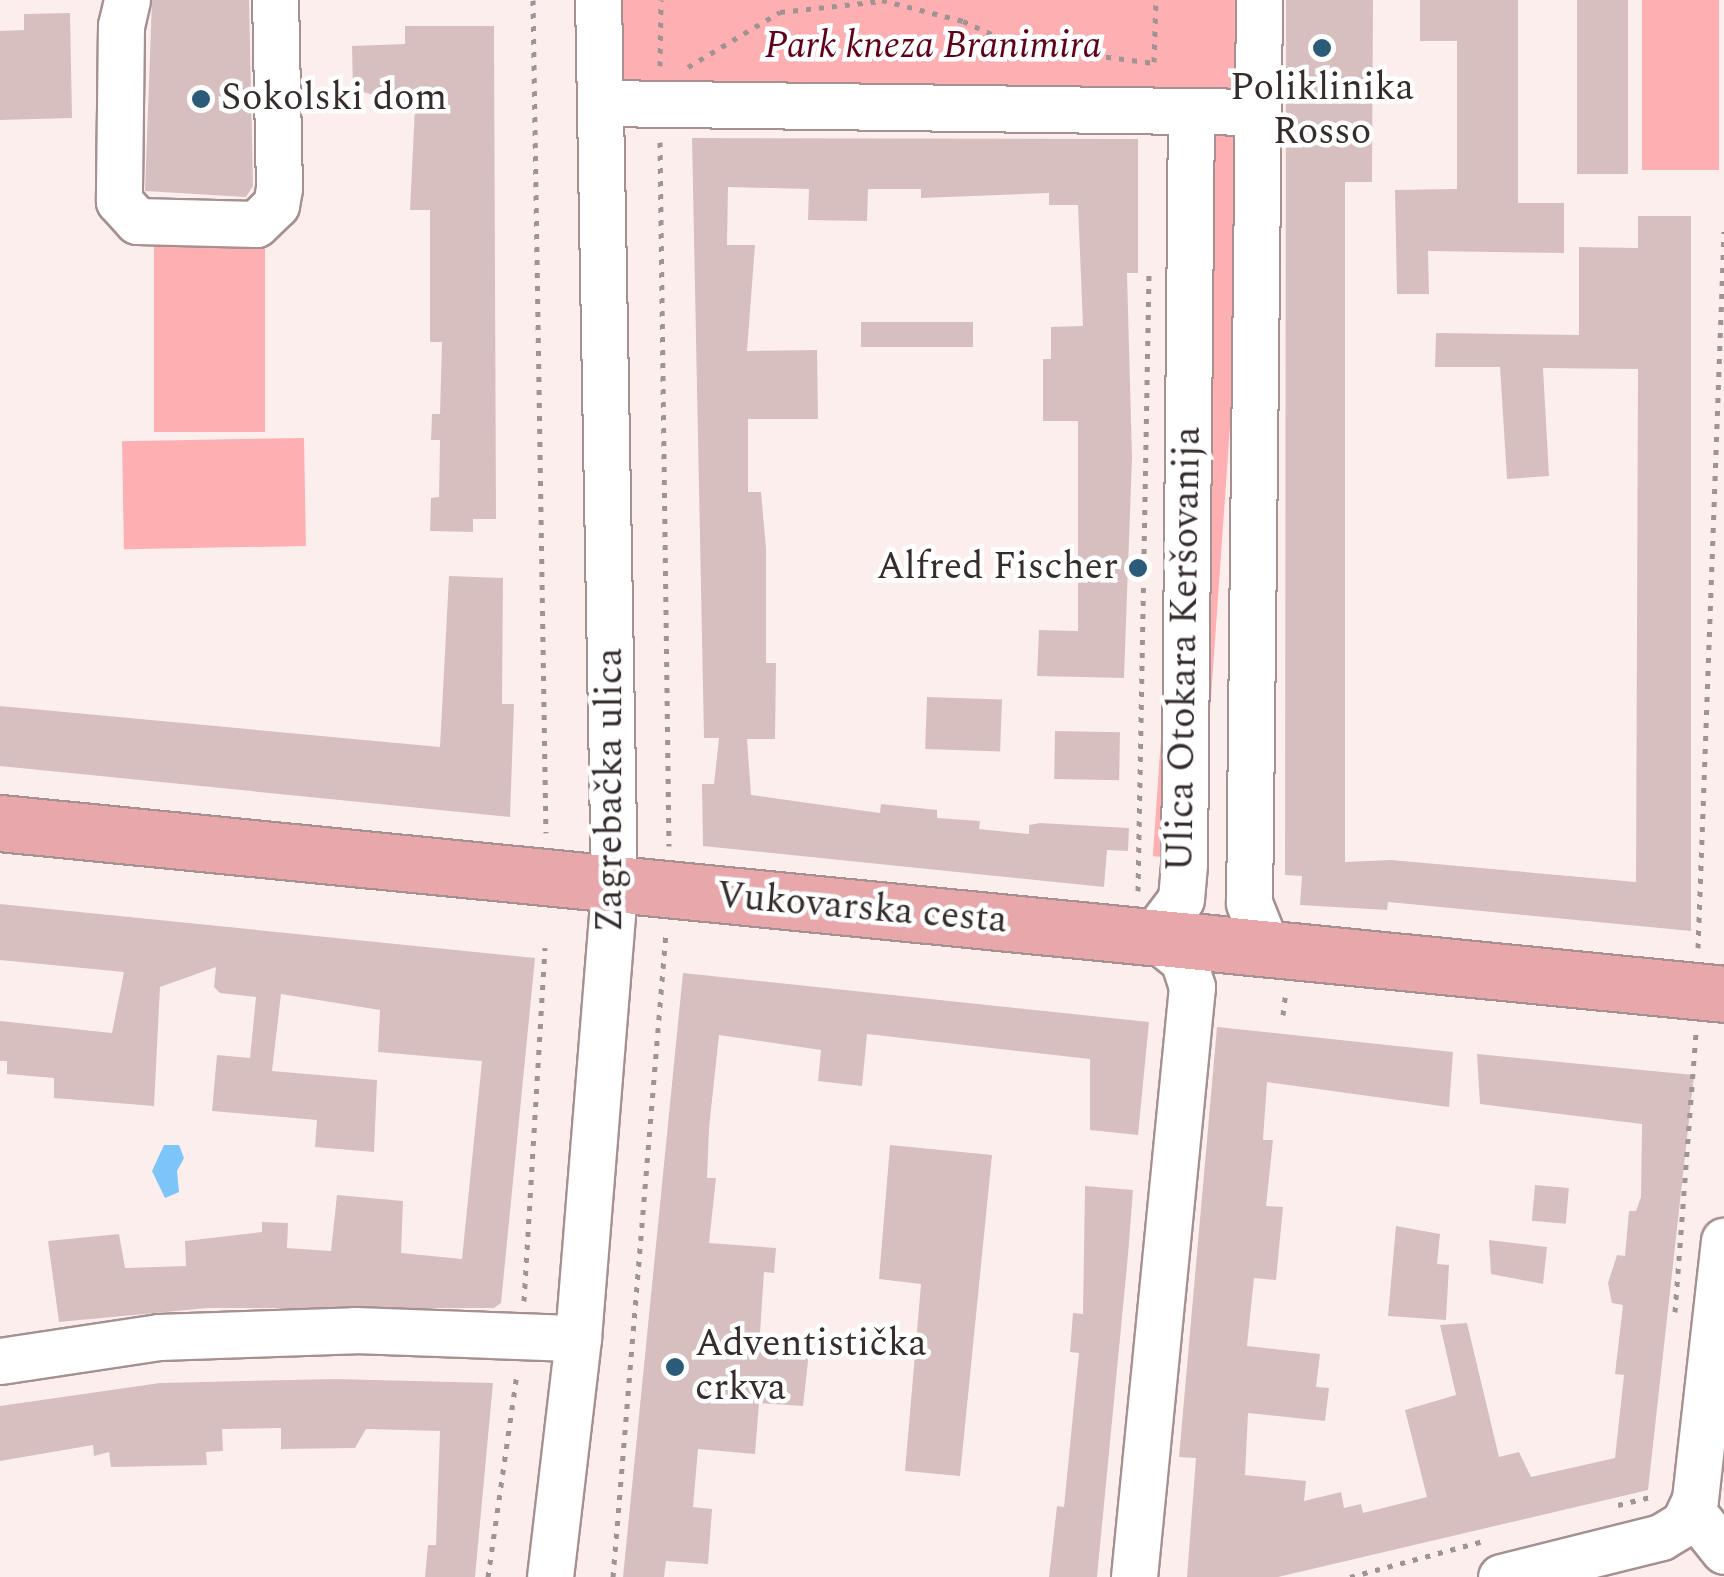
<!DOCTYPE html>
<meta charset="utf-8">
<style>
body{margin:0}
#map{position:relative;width:1724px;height:1577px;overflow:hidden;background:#fdeeee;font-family:Spectral,serif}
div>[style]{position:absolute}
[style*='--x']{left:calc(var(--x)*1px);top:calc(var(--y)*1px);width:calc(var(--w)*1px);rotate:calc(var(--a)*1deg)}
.green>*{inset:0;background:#fdafb2;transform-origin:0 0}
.water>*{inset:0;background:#7bc5f8}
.building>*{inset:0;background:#d7bfbf;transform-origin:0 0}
.path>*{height:5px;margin-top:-2.5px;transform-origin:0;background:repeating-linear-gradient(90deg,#a09393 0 5px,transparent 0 13px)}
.roads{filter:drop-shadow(2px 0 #a79090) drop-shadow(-2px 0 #a79090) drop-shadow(0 2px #a79090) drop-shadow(0 -2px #a79090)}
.minor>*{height:45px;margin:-22.5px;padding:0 22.5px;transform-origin:22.5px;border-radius:22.5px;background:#fff}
.major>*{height:55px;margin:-27.5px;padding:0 27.5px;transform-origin:27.5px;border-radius:27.5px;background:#e8a7ab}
.dots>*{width:28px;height:28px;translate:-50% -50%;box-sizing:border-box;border:5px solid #fff;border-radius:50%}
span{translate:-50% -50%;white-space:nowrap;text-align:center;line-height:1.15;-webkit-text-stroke:9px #fff;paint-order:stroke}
.park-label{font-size:38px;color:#630019;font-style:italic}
.poi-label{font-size:38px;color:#362c2c}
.left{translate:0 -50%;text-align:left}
.right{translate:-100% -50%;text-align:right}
.street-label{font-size:38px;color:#362c2c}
</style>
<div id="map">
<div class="green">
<i style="clip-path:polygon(617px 0,1248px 0,1248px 94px,635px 93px,618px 80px)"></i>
<i style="left:1642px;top:0;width:77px;height:170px"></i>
<i style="left:1204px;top:124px;width:47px;height:734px;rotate:4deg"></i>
<i style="left:265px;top:238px;width:194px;height:111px;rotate:90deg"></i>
<i style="left:304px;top:438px;width:108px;height:182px;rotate:89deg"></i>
</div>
<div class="water">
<i style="clip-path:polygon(164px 1145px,179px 1145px,184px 1158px,177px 1171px,179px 1192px,165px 1198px,152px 1171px)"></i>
</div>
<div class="building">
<i style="clip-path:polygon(152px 0,249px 0,253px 186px,246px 197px,145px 191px)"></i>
<i style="clip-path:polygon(1286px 0,1373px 0,1372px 182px,1345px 182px,1345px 862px,1391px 860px,1636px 882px,1638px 369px,1543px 368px,1549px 476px,1507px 479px,1500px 367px,1435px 367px,1436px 333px,1579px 335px,1579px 247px,1638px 248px,1638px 216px,1691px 216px,1691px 931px,1388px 902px,1387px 910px,1300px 905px,1302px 876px,1285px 875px)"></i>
<i style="clip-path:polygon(1420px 0,1518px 0,1518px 203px,1564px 203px,1564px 253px,1428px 251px,1429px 294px,1397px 294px,1395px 190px,1457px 189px,1457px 41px,1420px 41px)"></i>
<i style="left:1577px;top:0;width:51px;height:174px"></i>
<i style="clip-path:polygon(70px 13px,72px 118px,0 120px,0 31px,24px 30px,24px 14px)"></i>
<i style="clip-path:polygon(405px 26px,494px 26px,496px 519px,473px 519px,473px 532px,430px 531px,431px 498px,439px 497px,440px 440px,431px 440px,432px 414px,440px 414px,442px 342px,430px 342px,430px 210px,410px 210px,415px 107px,353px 89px,352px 46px,405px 44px)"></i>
<i style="clip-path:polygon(692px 138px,1138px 139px,1138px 273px,1127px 273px,1132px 457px,1124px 678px,1037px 676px,1039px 630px,1078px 631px,1078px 421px,1043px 421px,1043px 359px,1051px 359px,1051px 327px,1083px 326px,1078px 205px,1049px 205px,1049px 193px,921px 198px,921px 189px,868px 189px,867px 221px,808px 220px,809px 189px,728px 187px,727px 245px,755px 245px,747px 351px,817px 350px,818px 419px,748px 419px,748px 492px,761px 492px,766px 548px,766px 663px,776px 663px,775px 739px,747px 739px,751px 795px,880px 813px,881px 804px,937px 810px,937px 818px,980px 821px,979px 829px,1029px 834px,1029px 825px,1040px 823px,1129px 828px,1128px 851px,1107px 850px,1104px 887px,703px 846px,702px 784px,714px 784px,719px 738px,704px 738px)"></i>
<i style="left:861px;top:322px;width:112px;height:25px"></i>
<i style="clip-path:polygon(449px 576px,503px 578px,502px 704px,514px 704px,510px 817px,0 766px,0 706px,440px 747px)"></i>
<i style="left:927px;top:697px;width:75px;height:52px;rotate:2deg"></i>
<i style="left:1055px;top:731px;width:65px;height:48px;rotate:1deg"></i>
<i style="clip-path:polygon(0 904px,535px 958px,501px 1303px,494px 1308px,208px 1308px,59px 1322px,48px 1241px,119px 1234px,125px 1268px,186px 1266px,185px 1241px,262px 1232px,262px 1222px,288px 1223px,287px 1248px,331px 1251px,337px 1195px,403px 1201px,401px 1253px,462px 1259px,482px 1061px,378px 1052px,380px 1010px,281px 994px,272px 1071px,377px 1080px,374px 1152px,315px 1147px,317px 1120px,212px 1111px,217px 1055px,250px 1058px,256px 997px,220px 993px,214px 987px,216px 967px,160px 987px,154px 1106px,54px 1098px,54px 1078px,7px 1074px,7px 1061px,0 1061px,0 1021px,112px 1033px,124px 972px,0 960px)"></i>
<i style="clip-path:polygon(683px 973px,1149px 1022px,1138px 1135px,1090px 1130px,1090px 1059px,867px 1034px,862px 1086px,818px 1081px,821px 1050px,719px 1035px,709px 1128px,707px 1178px,716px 1178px,709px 1243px,776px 1248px,774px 1273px,764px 1272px,759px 1348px,809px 1352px,803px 1406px,759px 1403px,755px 1454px,698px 1449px,693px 1507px,712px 1509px,708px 1564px,666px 1561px,664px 1577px,623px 1577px)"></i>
<i style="clip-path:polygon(1217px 1027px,1453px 1052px,1449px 1107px,1267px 1082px,1263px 1140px,1273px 1140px,1266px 1206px,1283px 1207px,1276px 1280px,1254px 1278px,1247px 1346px,1320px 1354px,1316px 1387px,1329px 1388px,1325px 1421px,1248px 1413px,1245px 1475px,1306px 1481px,1304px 1501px,1341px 1492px,1344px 1508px,1361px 1504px,1363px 1513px,1427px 1497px,1405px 1410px,1456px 1395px,1440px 1325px,1467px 1323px,1499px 1457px,1519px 1452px,1531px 1477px,1615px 1458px,1624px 1375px,1615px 1374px,1623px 1305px,1612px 1303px,1608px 1283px,1617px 1255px,1625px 1256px,1629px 1211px,1636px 1211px,1641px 1197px,1642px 1124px,1480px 1104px,1477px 1054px,1694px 1075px,1648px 1490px,1278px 1577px,1187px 1577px,1196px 1458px,1179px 1457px)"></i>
<i style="clip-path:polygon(890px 1145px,992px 1155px,960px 1476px,905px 1471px,921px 1284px,879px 1279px)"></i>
<i style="left:1535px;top:1185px;width:34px;height:36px;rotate:5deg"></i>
<i style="clip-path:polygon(1085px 1186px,1133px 1190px,1128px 1255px,1097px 1577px,1049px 1577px,1057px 1506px,1064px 1507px,1079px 1353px,1070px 1352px,1073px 1313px,1083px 1314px)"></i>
<i style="clip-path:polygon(1396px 1226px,1440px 1234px,1437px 1264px,1449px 1265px,1446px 1320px,1388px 1316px)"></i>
<i style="clip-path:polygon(1489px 1240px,1547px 1247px,1543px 1284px,1491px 1274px)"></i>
<i style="clip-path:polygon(336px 1379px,493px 1383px,475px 1577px,425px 1577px,428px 1545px,436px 1545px,440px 1431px,366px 1429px,355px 1448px,281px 1449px,281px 1428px,222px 1429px,223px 1451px,206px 1452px,207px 1465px,111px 1467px,109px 1452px,94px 1456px,93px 1445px,0 1461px,0 1406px,160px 1383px)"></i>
</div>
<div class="path">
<i style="--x:533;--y:0;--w:833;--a:89.11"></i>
<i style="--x:882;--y:0;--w:84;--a:14.5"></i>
<i style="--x:963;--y:21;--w:58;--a:24.4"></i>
<i style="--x:1016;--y:45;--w:139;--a:7.4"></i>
<i style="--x:1154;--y:62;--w:62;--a:-88.2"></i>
<i style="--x:660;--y:66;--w:66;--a:-89.1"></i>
<i style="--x:688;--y:67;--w:107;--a:-30.9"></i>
<i style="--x:780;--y:12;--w:102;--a:-6.2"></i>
<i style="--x:660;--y:142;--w:704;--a:89.27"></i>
<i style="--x:1138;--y:891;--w:619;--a:-88.98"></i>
<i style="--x:1698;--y:948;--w:717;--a:-87.92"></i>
<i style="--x:1283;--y:1015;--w:25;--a:-83"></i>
<i style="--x:524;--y:1301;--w:354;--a:-86.6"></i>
<i style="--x:1675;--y:1312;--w:279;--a:-85.7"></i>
<i style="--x:1618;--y:1505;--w:34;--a:-14"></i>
<i style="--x:488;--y:1577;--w:207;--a:-81.9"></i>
<i style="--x:613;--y:1577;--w:647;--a:-85.3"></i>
<i style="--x:1350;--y:1577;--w:142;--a:-15.1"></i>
</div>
<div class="roads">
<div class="minor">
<i style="--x:127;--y:0;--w:26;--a:103"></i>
<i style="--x:121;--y:25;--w:176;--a:90.7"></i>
<i style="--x:119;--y:201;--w:27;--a:48"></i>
<i style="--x:137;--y:221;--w:119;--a:1.4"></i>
<i style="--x:256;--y:224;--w:28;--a:-44"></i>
<i style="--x:276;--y:205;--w:17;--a:-80"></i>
<i style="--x:279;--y:188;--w:188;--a:-91.2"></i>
<i style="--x:1259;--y:0;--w:903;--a:90.63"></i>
<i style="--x:1249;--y:903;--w:48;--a:68.2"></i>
<i style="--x:601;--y:103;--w:657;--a:0.78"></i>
<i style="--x:0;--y:1361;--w:161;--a:-8.6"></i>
<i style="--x:159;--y:1337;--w:196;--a:-2"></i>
<i style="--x:355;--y:1330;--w:223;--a:2.1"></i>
<i style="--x:1692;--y:1511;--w:51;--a:51.3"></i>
<i style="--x:550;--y:1577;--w:241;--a:-83.3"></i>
<i style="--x:578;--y:1338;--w:453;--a:-85.4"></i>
<i style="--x:614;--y:886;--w:886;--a:-91.03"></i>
<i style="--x:1134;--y:1577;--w:593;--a:-84.39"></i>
<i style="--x:1192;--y:987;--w:28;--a:-108"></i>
<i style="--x:1183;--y:960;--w:38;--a:-141"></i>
<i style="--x:1153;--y:936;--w:46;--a:-52.9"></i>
<i style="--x:1181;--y:899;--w:35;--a:-85"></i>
<i style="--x:1184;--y:864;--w:753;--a:-89.47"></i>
<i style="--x:1501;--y:1577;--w:165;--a:-14"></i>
<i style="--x:1661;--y:1537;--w:27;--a:-31"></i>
<i style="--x:1684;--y:1523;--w:26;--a:-65"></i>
<i style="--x:1695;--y:1499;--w:260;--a:-83.6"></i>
</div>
<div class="major">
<i style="--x:0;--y:823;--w:1732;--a:5.66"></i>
</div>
</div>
<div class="dots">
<i style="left:1322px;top:48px;background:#2c5b7a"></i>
<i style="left:201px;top:99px;background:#2c5b7a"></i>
<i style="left:1138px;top:568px;background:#2c5b7a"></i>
<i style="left:675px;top:1367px;background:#2c5b7a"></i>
</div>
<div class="park-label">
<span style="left:933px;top:47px">Park kneza Branimira</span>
</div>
<div class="poi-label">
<span style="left:1322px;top:111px">Poliklinika<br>Rosso</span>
<span class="left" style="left:221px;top:99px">Sokolski dom</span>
<span class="right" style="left:1118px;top:568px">Alfred Fischer</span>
<span class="left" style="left:695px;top:1367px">Adventistička<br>crkva</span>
</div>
<div class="street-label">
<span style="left:1185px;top:649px;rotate:-89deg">Ulica Otokara Keršovanija</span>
<span style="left:611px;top:790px;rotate:-90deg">Zagrebačka ulica</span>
<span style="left:862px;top:909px;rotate:5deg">Vukovarska cesta</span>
</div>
</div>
